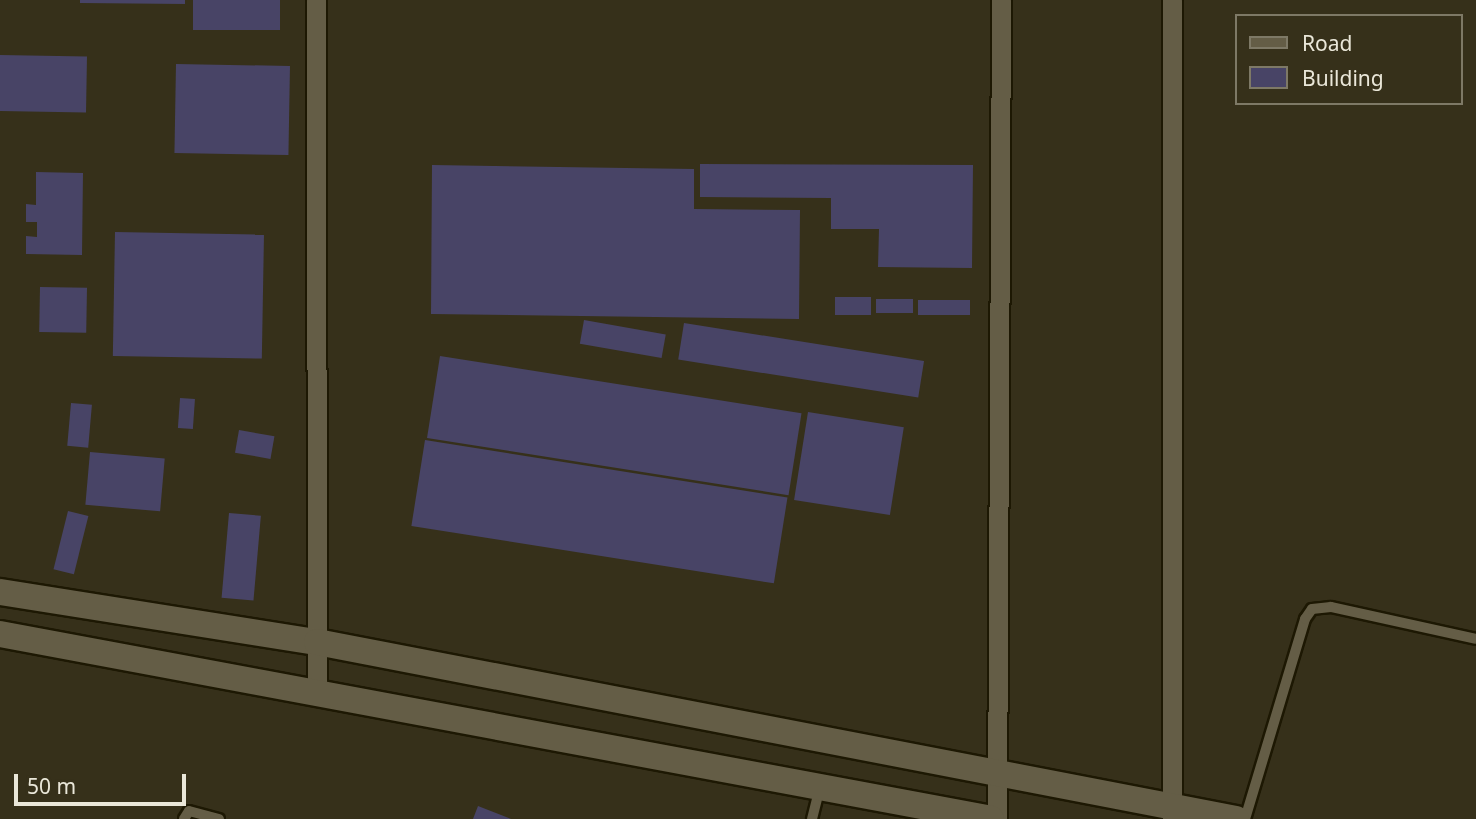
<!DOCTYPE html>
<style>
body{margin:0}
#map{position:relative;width:1476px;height:819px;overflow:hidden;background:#36301a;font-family:"Noto Sans",sans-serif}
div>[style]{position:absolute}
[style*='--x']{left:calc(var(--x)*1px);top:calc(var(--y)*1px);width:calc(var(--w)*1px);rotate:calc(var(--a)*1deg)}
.building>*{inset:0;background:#484466;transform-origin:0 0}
.roads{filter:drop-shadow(2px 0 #1d1803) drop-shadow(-2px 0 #1d1803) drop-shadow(0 2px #1d1803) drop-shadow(0 -2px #1d1803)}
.lane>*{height:10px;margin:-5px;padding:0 5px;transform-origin:5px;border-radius:5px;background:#645d46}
.street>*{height:19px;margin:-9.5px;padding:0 9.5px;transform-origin:9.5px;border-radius:9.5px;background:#645d46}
.secondary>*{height:26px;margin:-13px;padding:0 13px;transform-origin:13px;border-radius:13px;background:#645d46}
span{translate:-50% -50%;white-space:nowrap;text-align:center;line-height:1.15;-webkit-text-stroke:5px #36301a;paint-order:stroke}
.legend{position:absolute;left:1235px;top:14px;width:228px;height:91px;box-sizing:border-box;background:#36301a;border:2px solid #7e7966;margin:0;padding:9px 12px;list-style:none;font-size:21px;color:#eae7d9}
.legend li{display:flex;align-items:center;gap:14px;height:35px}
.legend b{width:35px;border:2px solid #7e7966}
.scale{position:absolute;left:14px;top:774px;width:172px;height:32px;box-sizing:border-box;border:4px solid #eae7d9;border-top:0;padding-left:9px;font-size:21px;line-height:24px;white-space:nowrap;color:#eae7d9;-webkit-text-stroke:5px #36301a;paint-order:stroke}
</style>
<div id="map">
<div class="building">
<i style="clip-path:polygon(80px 0,185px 0,185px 4px,80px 3px)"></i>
<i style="left:193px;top:0;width:87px;height:30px"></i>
<i style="left:0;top:55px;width:87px;height:56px;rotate:1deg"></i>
<i style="left:176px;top:64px;width:114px;height:89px;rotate:1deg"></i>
<i style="clip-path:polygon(700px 164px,973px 165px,972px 268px,878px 267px,879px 229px,831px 229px,831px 198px,700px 197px)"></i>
<i style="clip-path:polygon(432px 165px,694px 169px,694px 209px,800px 210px,799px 319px,431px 314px)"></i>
<i style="clip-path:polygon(36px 172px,83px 173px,82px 255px,26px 254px,26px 236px,37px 237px,37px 222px,26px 222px,26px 204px,36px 205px)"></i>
<i style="left:115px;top:232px;width:149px;height:124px;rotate:1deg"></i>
<i style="left:40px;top:287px;width:47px;height:45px;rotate:1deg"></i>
<i style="left:835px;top:297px;width:36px;height:18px"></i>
<i style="left:876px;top:299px;width:37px;height:14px"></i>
<i style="left:918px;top:300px;width:52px;height:15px"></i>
<i style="left:584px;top:320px;width:83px;height:24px;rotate:10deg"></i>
<i style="left:684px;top:323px;width:243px;height:37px;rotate:9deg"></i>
<i style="left:440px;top:356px;width:366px;height:83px;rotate:9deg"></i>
<i style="left:180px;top:398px;width:15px;height:30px;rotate:4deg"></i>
<i style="left:71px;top:403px;width:21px;height:43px;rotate:5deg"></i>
<i style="left:808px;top:412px;width:97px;height:89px;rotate:9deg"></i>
<i style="left:239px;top:430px;width:36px;height:23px;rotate:10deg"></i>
<i style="left:425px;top:440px;width:367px;height:87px;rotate:9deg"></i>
<i style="left:90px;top:452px;width:75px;height:53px;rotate:5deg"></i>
<i style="left:68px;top:511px;width:21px;height:60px;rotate:14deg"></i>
<i style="left:229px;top:513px;width:32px;height:85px;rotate:5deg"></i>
<i style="clip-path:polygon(478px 806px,511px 819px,473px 819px)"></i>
</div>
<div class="roads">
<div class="lane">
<i style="--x:184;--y:819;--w:9;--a:-58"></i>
<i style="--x:189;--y:811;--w:31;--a:15"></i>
<i style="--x:812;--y:819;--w:33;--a:-76"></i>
<i style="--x:1245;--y:819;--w:209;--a:-73.3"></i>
<i style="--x:1305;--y:619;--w:12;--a:-55"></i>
<i style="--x:1312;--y:609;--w:19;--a:-6"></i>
<i style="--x:1331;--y:607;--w:148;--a:12.4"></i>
</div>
<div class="street">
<i style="--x:316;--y:0;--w:692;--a:89.92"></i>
<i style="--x:1172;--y:818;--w:818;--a:-90"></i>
<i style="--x:997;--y:819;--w:819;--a:-89.72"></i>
</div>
<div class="secondary">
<i style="--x:0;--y:592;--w:321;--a:9"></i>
<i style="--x:317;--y:642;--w:936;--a:10.9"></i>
<i style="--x:0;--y:634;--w:1008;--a:10.57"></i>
</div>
</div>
<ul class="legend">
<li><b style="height:9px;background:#645d46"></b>Road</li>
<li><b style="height:19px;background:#484466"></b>Building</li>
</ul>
<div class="scale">50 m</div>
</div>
